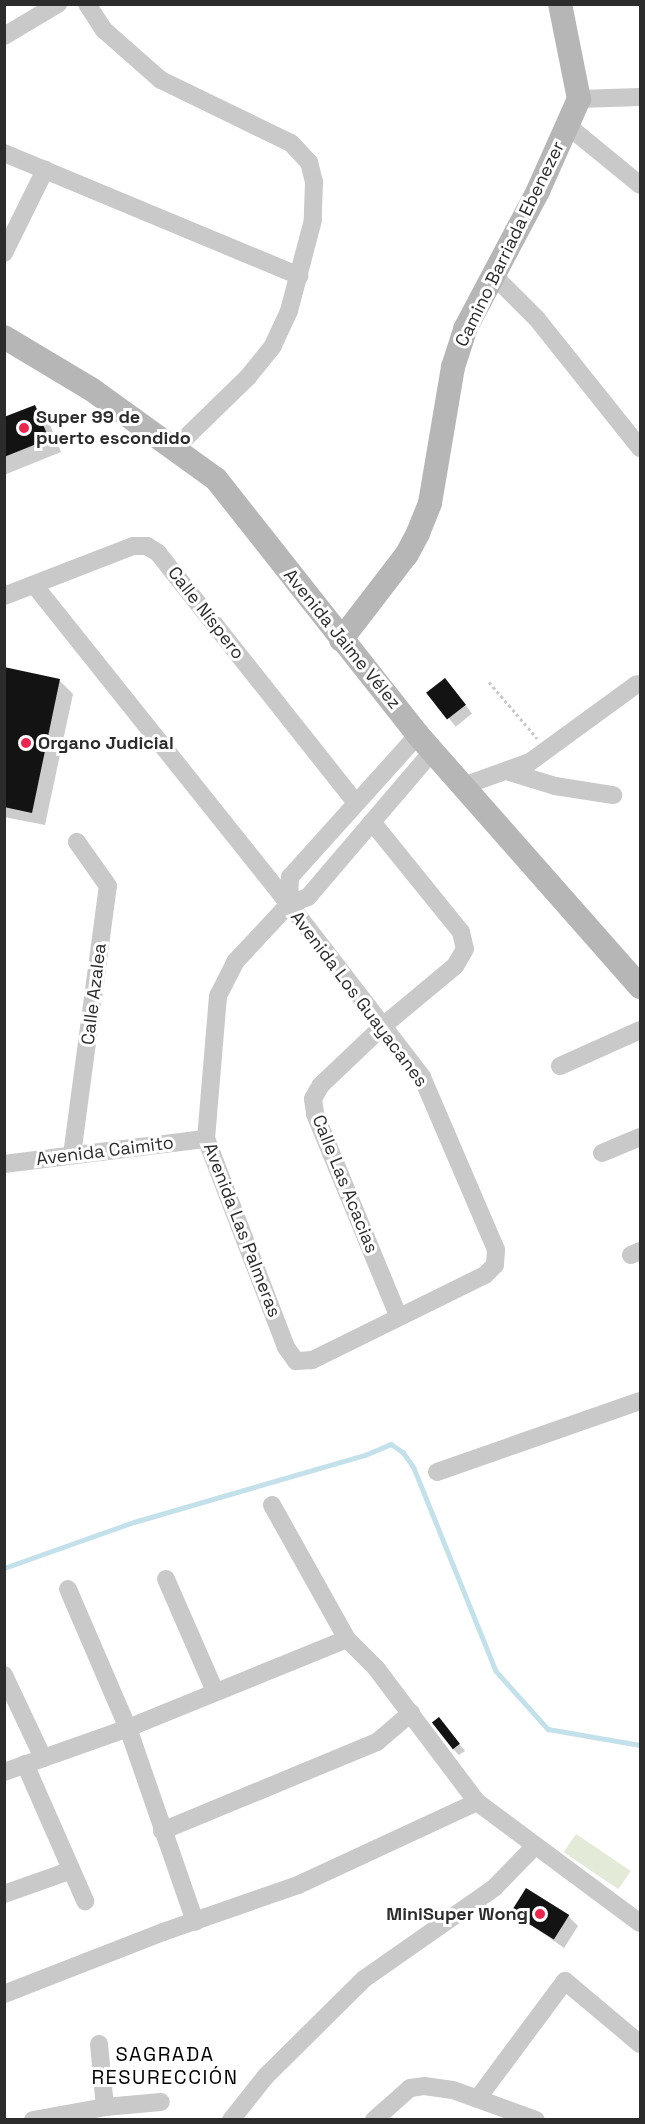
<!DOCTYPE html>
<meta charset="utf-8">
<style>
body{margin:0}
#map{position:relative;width:645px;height:2124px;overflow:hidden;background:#fff;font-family:"Space Grotesk",sans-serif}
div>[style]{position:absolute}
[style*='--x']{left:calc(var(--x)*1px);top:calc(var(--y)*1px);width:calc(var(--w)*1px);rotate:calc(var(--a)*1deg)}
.green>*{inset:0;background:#e4ead8;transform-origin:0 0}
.shadow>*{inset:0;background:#0003;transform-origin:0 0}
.stream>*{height:4.5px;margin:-2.25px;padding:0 2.25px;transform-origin:2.25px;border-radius:2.25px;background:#c3e1eb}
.building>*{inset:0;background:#131313;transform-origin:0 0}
.path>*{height:3px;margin-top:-1.5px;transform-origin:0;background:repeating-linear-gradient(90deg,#c9c9c9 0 3px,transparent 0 6px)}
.street>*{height:18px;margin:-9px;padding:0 9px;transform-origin:9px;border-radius:9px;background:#c9c9c9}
.secondary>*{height:24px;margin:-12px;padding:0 12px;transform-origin:12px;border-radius:12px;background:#b6b6b6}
.dots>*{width:16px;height:16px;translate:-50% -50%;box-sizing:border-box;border:3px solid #fff;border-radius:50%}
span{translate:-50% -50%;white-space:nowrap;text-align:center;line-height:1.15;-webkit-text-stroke:6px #fff;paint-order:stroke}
.street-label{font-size:18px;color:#2c2c2c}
.poi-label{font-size:18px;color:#2c2c2c;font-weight:700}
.left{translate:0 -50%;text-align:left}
.right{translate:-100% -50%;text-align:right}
.neighbourhood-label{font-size:20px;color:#000;letter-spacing:1.5px}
.frame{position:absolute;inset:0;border:6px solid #2c2c2c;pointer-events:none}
</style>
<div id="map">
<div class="green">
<i style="left:576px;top:1834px;width:66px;height:22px;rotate:34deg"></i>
</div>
<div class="shadow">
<i style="clip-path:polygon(35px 406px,48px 420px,61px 452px,4px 475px,4px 419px)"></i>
<i style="clip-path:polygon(4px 669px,59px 680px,73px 694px,45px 825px,4px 817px)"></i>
<i style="left:445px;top:680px;width:43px;height:21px;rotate:51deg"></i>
<i style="clip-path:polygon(439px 1719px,465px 1751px,459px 1755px,453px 1749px)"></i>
<i style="clip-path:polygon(513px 1912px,568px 1916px,578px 1926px,564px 1948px)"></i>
</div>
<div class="stream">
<i style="--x:4;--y:1568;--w:138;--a:-19.5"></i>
<i style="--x:134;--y:1522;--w:241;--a:-16.2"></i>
<i style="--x:365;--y:1455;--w:28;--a:-23"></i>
<i style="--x:391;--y:1444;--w:14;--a:34"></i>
<i style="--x:403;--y:1452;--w:19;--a:55"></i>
<i style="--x:414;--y:1468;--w:219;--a:68"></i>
<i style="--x:496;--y:1671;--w:78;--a:48.1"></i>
<i style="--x:548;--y:1729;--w:93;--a:9.9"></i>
</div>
<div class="building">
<i style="clip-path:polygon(35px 405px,49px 439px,4px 457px,4px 417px)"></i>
<i style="clip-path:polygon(4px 667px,60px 679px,32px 813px,4px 807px)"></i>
<i style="left:445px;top:678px;width:34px;height:24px;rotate:52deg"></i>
<i style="left:439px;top:1717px;width:34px;height:9px;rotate:52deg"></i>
<i style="left:526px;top:1888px;width:51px;height:29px;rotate:32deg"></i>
</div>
<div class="path">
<i style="--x:489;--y:682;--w:74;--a:49.4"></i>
</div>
<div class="street">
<i style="--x:87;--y:4;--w:31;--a:57"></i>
<i style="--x:104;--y:30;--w:76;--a:41.3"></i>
<i style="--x:161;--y:80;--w:144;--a:25.9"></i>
<i style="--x:291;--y:143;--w:26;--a:47"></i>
<i style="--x:309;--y:162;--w:21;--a:76"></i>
<i style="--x:314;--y:182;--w:38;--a:92"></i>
<i style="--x:313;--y:220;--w:94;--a:104.8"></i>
<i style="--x:289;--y:311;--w:38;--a:115"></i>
<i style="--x:273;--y:346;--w:40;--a:129"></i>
<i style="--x:248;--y:377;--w:100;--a:135.8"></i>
<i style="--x:4;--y:36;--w:63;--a:-30.7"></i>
<i style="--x:579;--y:99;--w:61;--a:-1.9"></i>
<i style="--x:568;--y:126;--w:93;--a:39.3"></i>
<i style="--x:4;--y:153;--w:320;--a:22.6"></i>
<i style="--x:4;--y:253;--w:93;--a:-63.7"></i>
<i style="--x:495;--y:277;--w:59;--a:45"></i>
<i style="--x:537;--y:319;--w:165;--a:51.4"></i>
<i style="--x:35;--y:586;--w:407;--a:51.4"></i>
<i style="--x:289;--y:904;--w:218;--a:52.4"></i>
<i style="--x:422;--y:1077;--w:188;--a:66.8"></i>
<i style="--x:496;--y:1250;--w:15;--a:94"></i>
<i style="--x:495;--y:1265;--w:14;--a:135"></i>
<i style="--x:485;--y:1275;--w:193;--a:153.8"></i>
<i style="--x:312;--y:1360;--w:16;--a:176"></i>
<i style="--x:296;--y:1361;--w:17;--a:-126"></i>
<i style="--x:286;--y:1347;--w:223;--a:-111"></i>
<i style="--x:206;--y:1139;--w:144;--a:-85.2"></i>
<i style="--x:218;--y:996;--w:38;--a:-63"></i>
<i style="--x:235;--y:962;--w:79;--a:-47"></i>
<i style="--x:289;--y:904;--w:20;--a:-20"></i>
<i style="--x:308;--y:897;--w:191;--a:-49.5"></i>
<i style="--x:4;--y:596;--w:138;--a:-21.2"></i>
<i style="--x:133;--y:546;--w:14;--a:0"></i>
<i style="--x:147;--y:546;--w:13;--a:32"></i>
<i style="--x:158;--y:553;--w:319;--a:51.6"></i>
<i style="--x:509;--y:772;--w:48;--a:16.9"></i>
<i style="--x:555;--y:786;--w:59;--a:8.8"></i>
<i style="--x:463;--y:786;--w:71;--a:-19.7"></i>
<i style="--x:530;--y:762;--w:132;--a:-36.1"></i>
<i style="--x:372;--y:822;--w:141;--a:51"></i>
<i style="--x:461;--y:932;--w:17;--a:77"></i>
<i style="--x:465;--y:949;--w:20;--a:120"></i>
<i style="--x:455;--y:966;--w:94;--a:140.2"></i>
<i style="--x:383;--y:1026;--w:86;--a:136.4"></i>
<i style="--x:321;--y:1085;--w:16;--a:120"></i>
<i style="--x:313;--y:1099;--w:15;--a:82"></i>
<i style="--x:315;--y:1114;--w:217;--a:67.6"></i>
<i style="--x:289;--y:904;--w:27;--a:-88"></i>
<i style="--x:290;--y:877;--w:191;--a:-48"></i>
<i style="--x:560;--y:1066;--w:88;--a:-24.2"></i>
<i style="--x:602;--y:1153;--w:41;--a:-22.8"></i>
<i style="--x:72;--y:1155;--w:271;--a:-82.4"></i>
<i style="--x:108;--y:886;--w:54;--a:-125.2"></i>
<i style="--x:4;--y:1164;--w:204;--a:-7.1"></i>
<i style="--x:631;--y:1255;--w:10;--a:-24"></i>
<i style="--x:437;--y:1472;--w:215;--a:-19.3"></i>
<i style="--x:272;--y:1505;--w:154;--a:60.8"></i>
<i style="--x:347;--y:1639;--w:41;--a:45"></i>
<i style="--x:376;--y:1668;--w:168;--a:53"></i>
<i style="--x:477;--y:1802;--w:203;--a:36.6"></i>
<i style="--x:166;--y:1579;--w:122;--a:66.4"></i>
<i style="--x:68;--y:1589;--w:151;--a:66.7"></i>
<i style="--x:128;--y:1728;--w:205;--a:70.9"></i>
<i style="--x:4;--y:1675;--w:92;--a:64.8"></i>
<i style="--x:25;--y:1764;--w:150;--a:66.3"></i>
<i style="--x:4;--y:1772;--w:132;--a:-19.5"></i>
<i style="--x:128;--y:1728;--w:236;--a:-22.1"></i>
<i style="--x:162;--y:1831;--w:233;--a:-22.5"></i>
<i style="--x:377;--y:1742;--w:45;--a:-40.5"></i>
<i style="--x:4;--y:1894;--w:69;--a:-19.5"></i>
<i style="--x:4;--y:1994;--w:171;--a:-21.3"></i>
<i style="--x:163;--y:1932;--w:143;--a:-19.2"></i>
<i style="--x:298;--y:1885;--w:197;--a:-24.9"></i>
<i style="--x:99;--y:2044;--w:63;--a:84.6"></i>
<i style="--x:478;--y:2098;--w:146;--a:-53.4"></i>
<i style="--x:565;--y:1981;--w:98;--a:40"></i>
<i style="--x:33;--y:2120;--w:73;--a:-10.2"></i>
<i style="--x:105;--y:2107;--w:56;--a:-5.1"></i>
<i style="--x:231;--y:2120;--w:56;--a:-51.5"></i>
<i style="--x:266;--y:2076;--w:138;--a:-44.7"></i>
<i style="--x:364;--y:1979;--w:159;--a:-35"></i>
<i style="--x:494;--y:1888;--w:59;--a:-45.7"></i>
<i style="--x:374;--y:2120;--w:48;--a:-41.6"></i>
<i style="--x:410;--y:2088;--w:14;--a:-8"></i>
<i style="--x:424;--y:2086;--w:29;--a:8"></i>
<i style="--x:453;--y:2090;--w:88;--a:19.9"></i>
</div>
<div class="secondary">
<i style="--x:4;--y:337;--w:101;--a:30.9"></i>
<i style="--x:91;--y:389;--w:154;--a:35.8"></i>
<i style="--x:216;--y:479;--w:326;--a:51.7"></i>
<i style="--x:418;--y:735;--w:336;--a:48.6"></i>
<i style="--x:341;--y:640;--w:108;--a:-52.5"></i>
<i style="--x:407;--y:554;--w:24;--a:-62"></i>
<i style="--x:418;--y:533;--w:32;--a:-68"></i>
<i style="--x:430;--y:503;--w:138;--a:-80.4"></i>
<i style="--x:453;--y:367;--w:40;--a:-72"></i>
<i style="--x:465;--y:329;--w:156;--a:-62.1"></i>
<i style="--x:538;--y:191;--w:101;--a:-66"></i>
<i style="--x:579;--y:99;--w:97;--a:-101.3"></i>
</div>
<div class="dots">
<i style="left:24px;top:428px;background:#eb254d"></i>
<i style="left:26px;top:743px;background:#eb254d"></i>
<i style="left:540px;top:1914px;background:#eb254d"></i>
</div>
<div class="street-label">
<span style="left:510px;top:244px;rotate:-64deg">Camino Barriada Ebenezer</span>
<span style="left:206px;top:613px;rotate:52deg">Calle Níspero</span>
<span style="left:342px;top:639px;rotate:51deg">Avenida Jaime Vélez</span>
<span style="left:94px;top:994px;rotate:-83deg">Calle Azalea</span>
<span style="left:359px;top:999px;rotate:53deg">Avenida Los Guayacanes</span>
<span style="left:105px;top:1151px;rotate:-7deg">Avenida Caimito</span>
<span style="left:345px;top:1184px;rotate:68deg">Calle Las Acacias</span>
<span style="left:242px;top:1230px;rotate:69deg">Avenida Las Palmeras</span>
</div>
<div class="poi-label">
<span class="left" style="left:36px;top:428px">Super 99 de<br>puerto escondido</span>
<span class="left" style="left:38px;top:743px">Organo Judicial</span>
<span class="right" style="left:528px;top:1914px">MiniSuper Wong</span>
</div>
<div class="neighbourhood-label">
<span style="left:165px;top:2066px">SAGRADA<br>RESURECCIÓN</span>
</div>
<div class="frame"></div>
</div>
